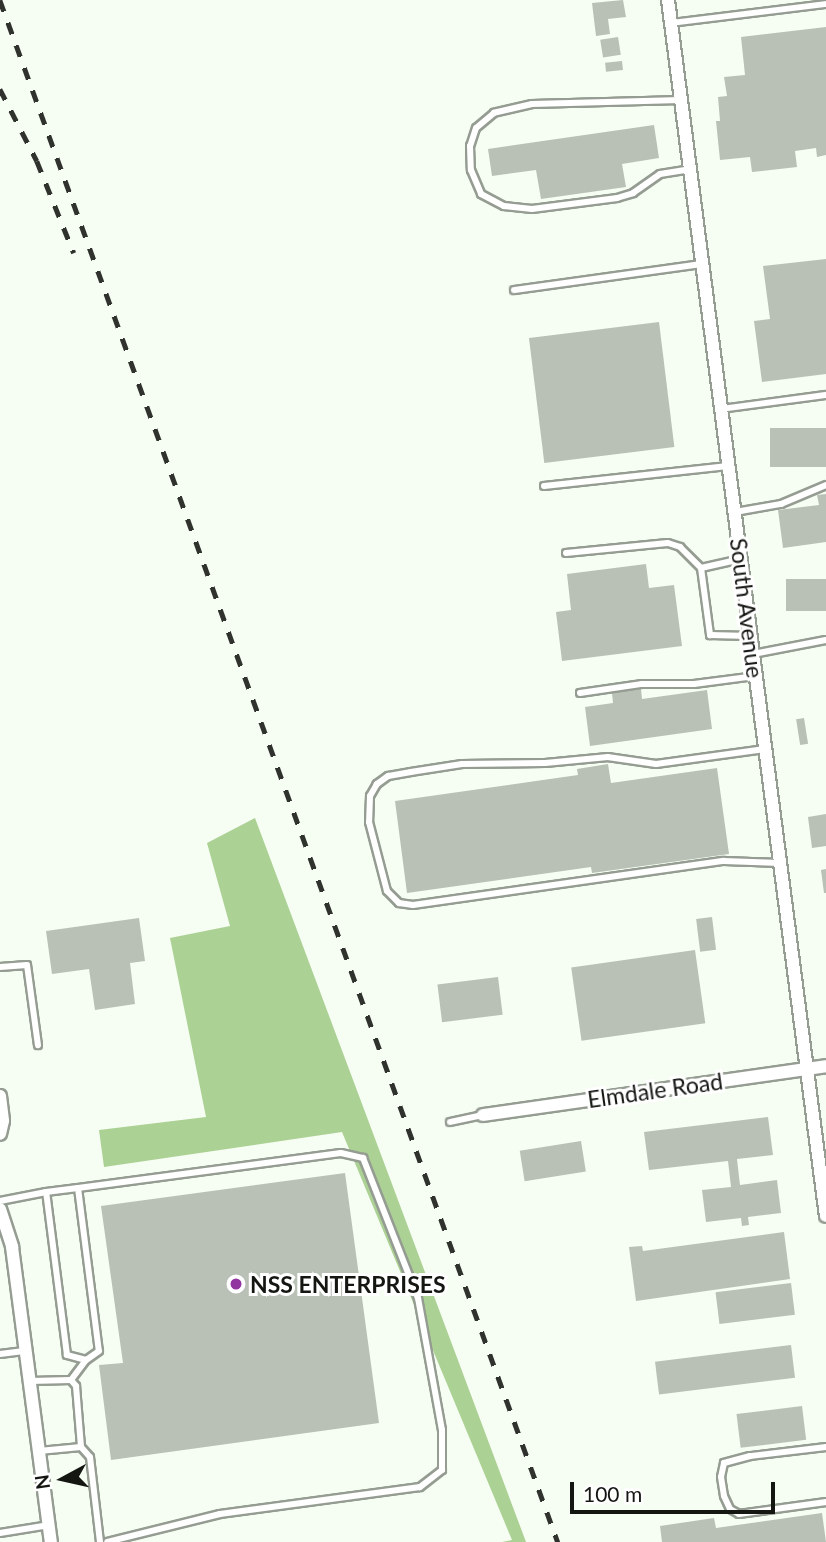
<!DOCTYPE html>
<style>
body{margin:0}
#map{position:relative;width:826px;height:1542px;overflow:hidden;background:#f6fdf2;font-family:Lato,sans-serif}
div>[style]{position:absolute}
[style*='--x']{left:calc(var(--x)*1px);top:calc(var(--y)*1px);width:calc(var(--w)*1px);rotate:calc(var(--a)*1deg)}
.forest>*{inset:0;background:#acd194}
.building>*{inset:0;background:#b9c0b6;transform-origin:0 0}
.roads{filter:drop-shadow(2px 0 #959c92) drop-shadow(-2px 0 #959c92) drop-shadow(0 2px #959c92) drop-shadow(0 -2px #959c92)}
.service>*{height:6px;margin:-3px;padding:0 3px;transform-origin:3px;border-radius:3px;background:#fff}
.minor>*{height:12px;margin:-6px;padding:0 6px;transform-origin:6px;border-radius:6px;background:#fff}
.rail>*{height:4.5px;margin-top:-2.25px;transform-origin:0;background:repeating-linear-gradient(90deg,#2f322d 0 12px,transparent 0 24px)}
.dots>*{width:19px;height:19px;translate:-50% -50%;box-sizing:border-box;border:4px solid #fff;border-radius:50%}
span{translate:-50% -50%;white-space:nowrap;text-align:center;line-height:1.15;-webkit-text-stroke:6px #fff;paint-order:stroke}
.street-label{font-size:23px;color:#141612}
.poi-label{font-size:23px;color:#141612;font-weight:700}
.left{translate:0 -50%;text-align:left}
.north{position:absolute;left:28px;top:1444px;width:70px;height:70px;-webkit-text-stroke:5px #fff;paint-order:stroke;rotate:262deg;font-size:19px;font-weight:700;line-height:28px;text-align:center;color:#141612}
.north::after{content:'';display:block;margin:auto;width:24px;height:32px;background:#141612;clip-path:polygon(50% 0,100% 100%,50% 72%,0 100%)}
.scale{position:absolute;left:570px;top:1482px;width:205px;height:32px;box-sizing:border-box;border:4px solid #141612;border-top:0;padding-left:9px;font-size:21px;line-height:24px;white-space:nowrap;color:#141612;-webkit-text-stroke:5px #fff;paint-order:stroke}
</style>
<div id="map">
<div class="forest">
<i style="clip-path:polygon(255px 818px,526px 1542px,502px 1542px,512px 1540px,342px 1132px,104px 1167px,99px 1130px,206px 1117px,170px 938px,230px 926px,207px 843px)"></i>
</div>
<div class="building">
<i style="clip-path:polygon(623px 0,626px 17px,608px 19px,610px 34px,596px 36px,592px 3px)"></i>
<i style="clip-path:polygon(826px 27px,826px 155px,817px 157px,816px 148px,795px 151px,797px 167px,752px 172px,750px 157px,720px 160px,716px 121px,720px 121px,718px 97px,727px 96px,724px 77px,745px 75px,741px 37px)"></i>
<i style="left:618px;top:37px;width:18px;height:18px;rotate:81deg"></i>
<i style="left:622px;top:61px;width:9px;height:17px;rotate:84deg"></i>
<i style="clip-path:polygon(654px 125px,659px 158px,622px 164px,626px 187px,541px 199px,536px 170px,492px 176px,488px 149px)"></i>
<i style="clip-path:polygon(826px 259px,826px 374px,762px 382px,754px 321px,770px 319px,763px 266px)"></i>
<i style="left:659px;top:322px;width:126px;height:131px;rotate:83deg"></i>
<i style="left:826px;top:428px;width:39px;height:56px;rotate:90deg"></i>
<i style="clip-path:polygon(826px 494px,826px 542px,783px 548px,778px 510px,819px 505px,817px 495px)"></i>
<i style="clip-path:polygon(646px 564px,649px 588px,674px 585px,682px 646px,562px 661px,556px 612px,571px 610px,567px 574px)"></i>
<i style="left:826px;top:579px;width:32px;height:40px;rotate:90deg"></i>
<i style="clip-path:polygon(641px 689px,642px 699px,707px 690px,712px 729px,590px 746px,585px 707px,613px 703px,612px 693px)"></i>
<i style="left:804px;top:718px;width:26px;height:8px;rotate:81deg"></i>
<i style="clip-path:polygon(608px 764px,611px 783px,717px 768px,729px 854px,592px 873px,591px 867px,407px 893px,395px 801px,578px 775px,577px 769px)"></i>
<i style="clip-path:polygon(826px 814px,826px 846px,812px 848px,808px 817px)"></i>
<i style="clip-path:polygon(826px 869px,826px 893px,824px 893px,821px 870px)"></i>
<i style="left:712px;top:917px;width:33px;height:16px;rotate:83deg"></i>
<i style="clip-path:polygon(139px 918px,145px 961px,130px 963px,135px 1004px,95px 1010px,89px 969px,52px 974px,46px 931px)"></i>
<i style="left:695px;top:950px;width:74px;height:125px;rotate:82deg"></i>
<i style="left:498px;top:977px;width:38px;height:61px;rotate:83deg"></i>
<i style="clip-path:polygon(768px 1117px,773px 1155px,737px 1159px,740px 1185px,777px 1180px,781px 1213px,748px 1217px,749px 1225px,742px 1226px,741px 1218px,706px 1222px,702px 1190px,731px 1187px,728px 1161px,649px 1170px,644px 1132px)"></i>
<i style="left:581px;top:1141px;width:31px;height:62px;rotate:81deg"></i>
<i style="clip-path:polygon(345px 1173px,379px 1423px,111px 1460px,99px 1365px,123px 1363px,101px 1206px)"></i>
<i style="clip-path:polygon(784px 1232px,790px 1279px,636px 1301px,629px 1247px,642px 1246px,643px 1251px)"></i>
<i style="left:791px;top:1283px;width:32px;height:76px;rotate:83deg"></i>
<i style="left:791px;top:1345px;width:33px;height:137px;rotate:83deg"></i>
<i style="left:802px;top:1406px;width:34px;height:66px;rotate:83deg"></i>
<i style="clip-path:polygon(822px 1513px,826px 1542px,662px 1542px,660px 1526px,714px 1518px,716px 1528px)"></i>
</div>
<div class="roads">
<div class="service">
<i style="--x:671;--y:23;--w:156;--a:-7"></i>
<i style="--x:681;--y:100;--w:149;--a:178.5"></i>
<i style="--x:532;--y:104;--w:39;--a:167"></i>
<i style="--x:494;--y:113;--w:23;--a:140"></i>
<i style="--x:476;--y:128;--w:19;--a:108"></i>
<i style="--x:470;--y:146;--w:24;--a:88"></i>
<i style="--x:471;--y:170;--w:26;--a:67"></i>
<i style="--x:481;--y:194;--w:26;--a:28"></i>
<i style="--x:504;--y:206;--w:28;--a:6"></i>
<i style="--x:532;--y:209;--w:86;--a:-7.4"></i>
<i style="--x:617;--y:198;--w:17;--a:-17"></i>
<i style="--x:633;--y:193;--w:33;--a:-35"></i>
<i style="--x:660;--y:174;--w:30;--a:-9"></i>
<i style="--x:514;--y:290;--w:190;--a:-7.9"></i>
<i style="--x:721;--y:409;--w:106;--a:-7.6"></i>
<i style="--x:544;--y:486;--w:185;--a:-6.2"></i>
<i style="--x:735;--y:512;--w:47;--a:-9.9"></i>
<i style="--x:781;--y:504;--w:49;--a:-22.9"></i>
<i style="--x:566;--y:553;--w:102;--a:-5.6"></i>
<i style="--x:668;--y:543;--w:13;--a:18"></i>
<i style="--x:680;--y:547;--w:30;--a:45"></i>
<i style="--x:741;--y:559;--w:41;--a:167.3"></i>
<i style="--x:701;--y:568;--w:68;--a:82.3"></i>
<i style="--x:710;--y:635;--w:40;--a:1.4"></i>
<i style="--x:753;--y:654;--w:74;--a:-10.9"></i>
<i style="--x:580;--y:693;--w:63;--a:-8.3"></i>
<i style="--x:642;--y:684;--w:52;--a:0"></i>
<i style="--x:694;--y:684;--w:63;--a:-7.4"></i>
<i style="--x:765;--y:749;--w:110;--a:172.2"></i>
<i style="--x:656;--y:764;--w:49;--a:-171.7"></i>
<i style="--x:608;--y:757;--w:63;--a:174.6"></i>
<i style="--x:545;--y:763;--w:83;--a:179.3"></i>
<i style="--x:462;--y:764;--w:52;--a:171.1"></i>
<i style="--x:411;--y:772;--w:23;--a:170"></i>
<i style="--x:388;--y:776;--w:14;--a:144"></i>
<i style="--x:377;--y:784;--w:14;--a:120"></i>
<i style="--x:370;--y:796;--w:26;--a:92"></i>
<i style="--x:369;--y:822;--w:71;--a:75.4"></i>
<i style="--x:387;--y:891;--w:17;--a:45"></i>
<i style="--x:399;--y:903;--w:14;--a:8"></i>
<i style="--x:413;--y:905;--w:314;--a:-8.1"></i>
<i style="--x:724;--y:861;--w:56;--a:2"></i>
<i style="--x:0;--y:967;--w:27;--a:-4"></i>
<i style="--x:27;--y:965;--w:81;--a:82.2"></i>
<i style="--x:450;--y:1122;--w:34;--a:-12"></i>
<i style="--x:78;--y:1188;--w:265;--a:-7.6"></i>
<i style="--x:341;--y:1153;--w:23;--a:13"></i>
<i style="--x:363;--y:1158;--w:150;--a:68.6"></i>
<i style="--x:418;--y:1298;--w:134;--a:79.7"></i>
<i style="--x:442;--y:1430;--w:40;--a:90"></i>
<i style="--x:442;--y:1470;--w:28;--a:142"></i>
<i style="--x:420;--y:1487;--w:202;--a:172.3"></i>
<i style="--x:220;--y:1514;--w:116;--a:166.1"></i>
<i style="--x:0;--y:1201;--w:47;--a:-11.1"></i>
<i style="--x:46;--y:1192;--w:32;--a:-7"></i>
<i style="--x:78;--y:1188;--w:164;--a:82.7"></i>
<i style="--x:99;--y:1351;--w:16;--a:145"></i>
<i style="--x:86;--y:1360;--w:20;--a:-165"></i>
<i style="--x:67;--y:1355;--w:164;--a:-97.3"></i>
<i style="--x:0;--y:1354;--w:26;--a:-7"></i>
<i style="--x:71;--y:1380;--w:25;--a:-53"></i>
<i style="--x:30;--y:1381;--w:41;--a:-1.4"></i>
<i style="--x:71;--y:1380;--w:8;--a:50"></i>
<i style="--x:76;--y:1386;--w:61;--a:85.3"></i>
<i style="--x:826;--y:1447;--w:77;--a:173.2"></i>
<i style="--x:750;--y:1456;--w:27;--a:165"></i>
<i style="--x:724;--y:1463;--w:14;--a:102"></i>
<i style="--x:721;--y:1477;--w:19;--a:81"></i>
<i style="--x:724;--y:1496;--w:14;--a:65"></i>
<i style="--x:730;--y:1509;--w:10;--a:29"></i>
<i style="--x:739;--y:1514;--w:88;--a:-7.9"></i>
<i style="--x:39;--y:1451;--w:42;--a:-5.4"></i>
<i style="--x:81;--y:1447;--w:13;--a:48"></i>
<i style="--x:90;--y:1457;--w:86;--a:83.3"></i>
<i style="--x:0;--y:1533;--w:50;--a:-9.3"></i>
</div>
<div class="minor">
<i style="--x:668;--y:0;--w:1226;--a:82.6"></i>
<i style="--x:0;--y:1096;--w:25;--a:83"></i>
<i style="--x:3;--y:1121;--w:13;--a:103"></i>
<i style="--x:483;--y:1115;--w:346;--a:-8.1"></i>
<i style="--x:0;--y:1209;--w:40;--a:72"></i>
<i style="--x:12;--y:1247;--w:298;--a:82.5"></i>
</div>
</div>
<div class="rail">
<i style="--x:0;--y:0;--w:1640;--a:70.11"></i>
<i style="--x:0;--y:89;--w:81;--a:62.8"></i>
<i style="--x:37;--y:161;--w:99;--a:68.1"></i>
</div>
<div class="dots">
<i style="left:236px;top:1284px;background:#91349f"></i>
</div>
<div class="street-label">
<span style="left:747px;top:608px;rotate:83deg">South Avenue</span>
<span style="left:655px;top:1090px;rotate:-8deg">Elmdale Road</span>
</div>
<div class="poi-label">
<span class="left" style="left:250px;top:1284px">NSS ENTERPRISES</span>
</div>
<div class="north">N</div>
<div class="scale">100 m</div>
</div>
